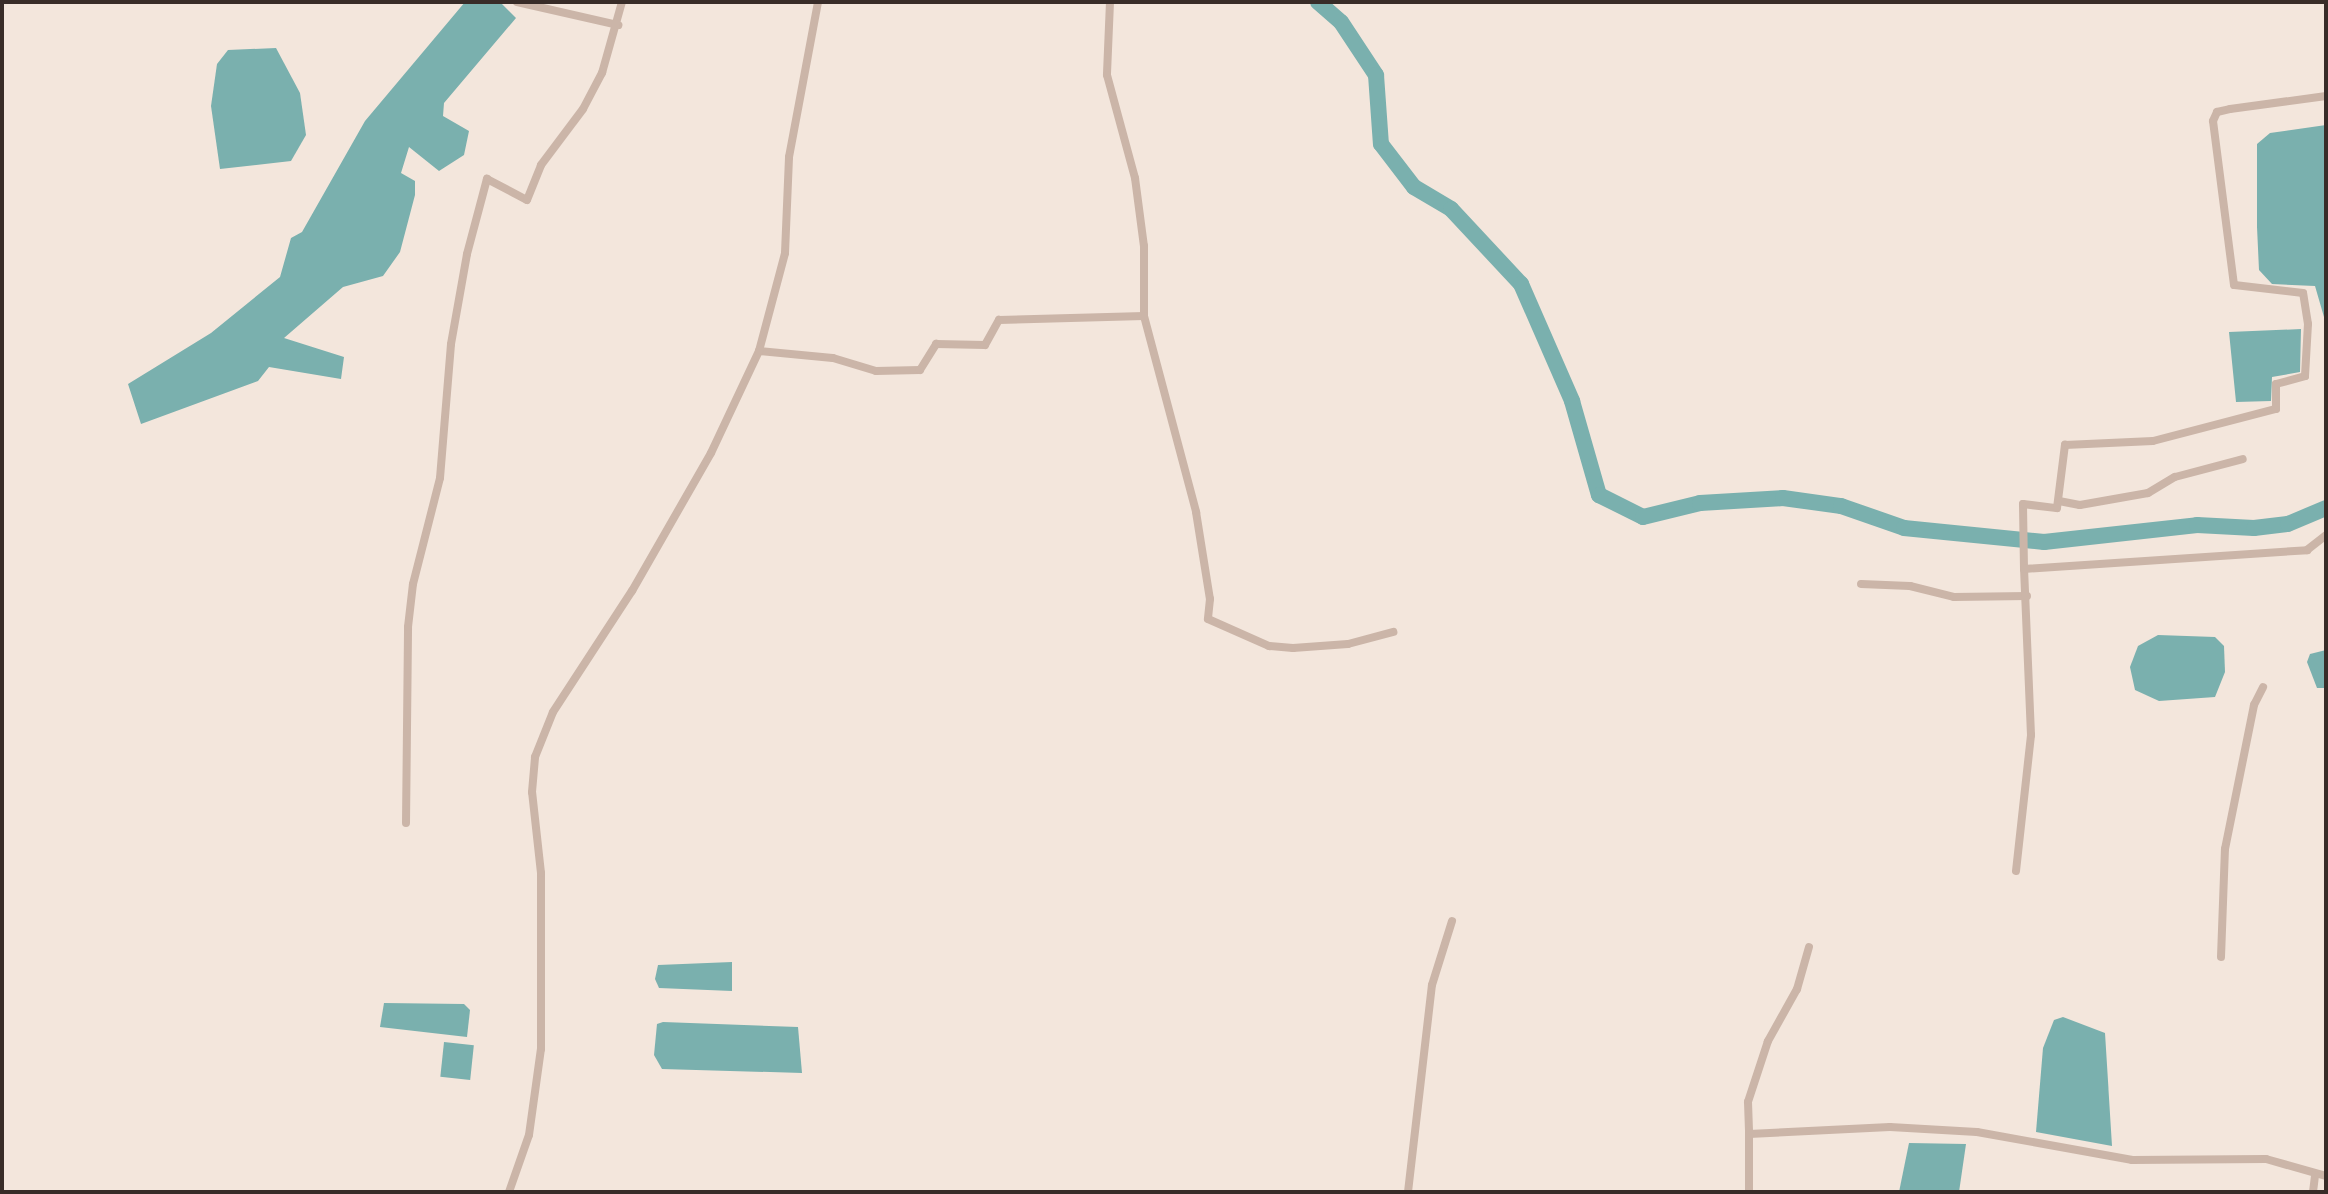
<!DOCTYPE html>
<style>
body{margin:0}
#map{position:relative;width:2328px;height:1194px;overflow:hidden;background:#f3e6dc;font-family:Karla,sans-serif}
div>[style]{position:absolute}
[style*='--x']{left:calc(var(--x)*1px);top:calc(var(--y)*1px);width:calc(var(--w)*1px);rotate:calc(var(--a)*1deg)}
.water>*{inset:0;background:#7ab0ae;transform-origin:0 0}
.river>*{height:16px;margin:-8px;padding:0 8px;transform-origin:8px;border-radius:8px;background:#7ab0ae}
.minor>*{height:8px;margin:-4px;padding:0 4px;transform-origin:4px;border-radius:4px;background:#cbb5a8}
span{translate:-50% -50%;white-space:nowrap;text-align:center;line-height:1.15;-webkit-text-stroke:5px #faf1e9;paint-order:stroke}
.frame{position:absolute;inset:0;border:4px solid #382c28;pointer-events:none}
</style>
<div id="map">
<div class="water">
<i style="clip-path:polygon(465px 2px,500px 2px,516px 18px,444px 103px,443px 116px,469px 131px,464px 155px,439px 171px,409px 147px,401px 173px,415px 181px,415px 195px,400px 252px,383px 276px,343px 287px,284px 338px,344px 357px,341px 379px,269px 367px,258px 381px,141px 424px,128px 384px,211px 333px,280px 277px,291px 238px,302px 232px,365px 121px)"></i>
<i style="clip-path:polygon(276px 48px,300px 93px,306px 135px,291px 161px,220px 169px,211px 106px,217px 64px,228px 50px)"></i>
<i style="clip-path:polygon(2326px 125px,2326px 324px,2315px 286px,2272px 284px,2259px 270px,2257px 227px,2257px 144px,2270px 133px)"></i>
<i style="clip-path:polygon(2301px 329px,2300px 372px,2272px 377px,2271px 401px,2236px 402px,2229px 332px)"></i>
<i style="clip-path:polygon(2158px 635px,2215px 637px,2224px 646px,2225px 672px,2215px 697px,2159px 701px,2135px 690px,2130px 667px,2138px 646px)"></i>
<i style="clip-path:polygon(2326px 650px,2326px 688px,2317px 688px,2307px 662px,2310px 654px)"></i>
<i style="clip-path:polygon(732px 962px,732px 991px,659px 988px,655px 979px,658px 965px)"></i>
<i style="clip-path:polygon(384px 1003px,464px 1004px,470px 1010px,467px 1037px,380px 1027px)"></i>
<i style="clip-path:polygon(2063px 1017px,2105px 1033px,2112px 1146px,2036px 1132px,2043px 1048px,2054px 1020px)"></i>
<i style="clip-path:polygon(663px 1022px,798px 1027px,802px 1073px,662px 1069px,654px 1055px,657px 1024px)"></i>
<i style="left:444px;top:1042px;width:30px;height:35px;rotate:6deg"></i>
<i style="clip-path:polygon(1909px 1143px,1966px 1144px,1959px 1192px,1899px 1192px)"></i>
</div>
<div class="river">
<i style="--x:1318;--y:2;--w:30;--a:41"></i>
<i style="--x:1341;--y:22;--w:64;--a:56.6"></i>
<i style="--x:1376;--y:75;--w:69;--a:85.9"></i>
<i style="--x:1381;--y:144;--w:54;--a:52.5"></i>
<i style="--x:1414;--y:187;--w:43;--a:30.7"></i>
<i style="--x:1451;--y:209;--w:103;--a:47"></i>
<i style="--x:1521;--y:284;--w:128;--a:66.4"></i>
<i style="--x:1572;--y:401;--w:98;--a:74"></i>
<i style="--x:1599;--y:495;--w:49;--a:26.6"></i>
<i style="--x:1643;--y:517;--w:59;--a:-13.8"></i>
<i style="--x:1700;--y:503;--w:83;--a:-3.4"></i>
<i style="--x:1783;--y:498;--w:59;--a:7.9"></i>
<i style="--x:1841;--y:506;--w:67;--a:19.2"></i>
<i style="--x:1904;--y:528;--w:141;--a:5.7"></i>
<i style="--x:2044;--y:542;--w:154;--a:-6.3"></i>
<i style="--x:2197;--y:525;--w:57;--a:3"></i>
<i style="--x:2254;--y:528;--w:34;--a:-7"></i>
<i style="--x:2288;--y:524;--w:41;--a:-22.8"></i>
</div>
<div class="minor">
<i style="--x:517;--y:2;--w:104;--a:12.8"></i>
<i style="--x:1110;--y:2;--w:73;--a:92.4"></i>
<i style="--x:1107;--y:75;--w:107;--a:74.8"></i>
<i style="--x:1135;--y:178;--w:69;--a:82.5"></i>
<i style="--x:1144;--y:246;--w:70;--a:90"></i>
<i style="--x:1144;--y:316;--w:203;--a:75.1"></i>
<i style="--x:1196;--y:512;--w:88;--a:80.9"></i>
<i style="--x:1210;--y:599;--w:20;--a:96"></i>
<i style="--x:1208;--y:619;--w:67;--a:23.9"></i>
<i style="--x:1269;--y:646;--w:24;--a:5"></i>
<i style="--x:1293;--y:648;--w:55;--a:-4.2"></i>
<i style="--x:1348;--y:644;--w:47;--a:-14.9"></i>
<i style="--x:759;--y:351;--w:74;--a:5.4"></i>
<i style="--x:833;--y:358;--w:45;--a:16.8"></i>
<i style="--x:876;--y:371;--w:44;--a:-1.3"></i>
<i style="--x:920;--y:370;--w:31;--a:-58"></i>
<i style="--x:936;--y:344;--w:49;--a:1.2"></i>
<i style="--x:985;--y:345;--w:29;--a:-61"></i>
<i style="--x:999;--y:320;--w:145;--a:-1.6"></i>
<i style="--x:2059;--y:501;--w:21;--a:11"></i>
<i style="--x:2080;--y:505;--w:69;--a:-10"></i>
<i style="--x:2148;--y:493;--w:31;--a:-31"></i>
<i style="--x:2175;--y:477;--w:70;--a:-14.8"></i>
<i style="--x:2024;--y:569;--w:65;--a:-90.9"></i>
<i style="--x:2023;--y:504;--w:34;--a:7"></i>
<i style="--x:2057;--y:508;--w:64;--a:-82.8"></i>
<i style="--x:2065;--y:445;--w:88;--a:-2.6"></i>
<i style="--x:2153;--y:441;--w:127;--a:-14.6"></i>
<i style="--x:2276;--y:409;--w:25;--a:-90"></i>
<i style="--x:2276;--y:384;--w:30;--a:-15"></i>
<i style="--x:2305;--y:376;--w:52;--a:-86.7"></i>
<i style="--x:2308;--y:324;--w:31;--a:-99"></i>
<i style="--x:2303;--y:293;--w:69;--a:-173.4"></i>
<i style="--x:2234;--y:285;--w:165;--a:-97.3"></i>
<i style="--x:2213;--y:121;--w:10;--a:-66"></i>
<i style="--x:2217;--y:112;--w:13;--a:-13"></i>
<i style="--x:2230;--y:109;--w:97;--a:-7.7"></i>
<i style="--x:1861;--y:584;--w:49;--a:2.3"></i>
<i style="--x:1910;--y:586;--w:45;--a:14"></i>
<i style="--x:1954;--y:597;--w:73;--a:-0.8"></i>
<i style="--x:406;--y:823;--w:196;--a:-89.4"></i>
<i style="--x:408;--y:627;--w:43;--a:-83.4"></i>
<i style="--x:413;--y:584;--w:109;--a:-75.7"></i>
<i style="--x:440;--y:478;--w:134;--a:-85.3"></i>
<i style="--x:451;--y:344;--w:91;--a:-79.9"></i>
<i style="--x:467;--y:254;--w:78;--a:-75.1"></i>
<i style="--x:487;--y:179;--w:45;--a:27.7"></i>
<i style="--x:527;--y:200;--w:38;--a:-68"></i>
<i style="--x:541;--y:165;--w:70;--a:-53.1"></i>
<i style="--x:583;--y:109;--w:41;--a:-62.2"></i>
<i style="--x:602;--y:73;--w:74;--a:-74.3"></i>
<i style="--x:2016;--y:871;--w:137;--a:-83.7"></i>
<i style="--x:2031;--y:735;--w:166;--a:-92.4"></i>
<i style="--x:2024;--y:569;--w:284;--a:-3.8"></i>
<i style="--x:2307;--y:550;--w:24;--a:-38"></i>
<i style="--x:1809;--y:947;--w:44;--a:105.9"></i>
<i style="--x:1797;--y:989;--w:60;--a:119.1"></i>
<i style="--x:1768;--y:1041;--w:64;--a:108.2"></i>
<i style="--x:1748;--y:1102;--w:32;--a:88"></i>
<i style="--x:1749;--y:1134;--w:141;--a:-2.8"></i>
<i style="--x:1890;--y:1127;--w:87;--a:3.3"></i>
<i style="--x:1977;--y:1132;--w:158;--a:10.2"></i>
<i style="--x:2132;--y:1160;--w:134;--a:-0.4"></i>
<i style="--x:2266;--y:1159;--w:62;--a:15.8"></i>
<i style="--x:2221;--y:957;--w:108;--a:-87.9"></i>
<i style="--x:2225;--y:849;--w:147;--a:-78.6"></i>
<i style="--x:2254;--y:705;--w:20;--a:-63"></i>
<i style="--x:509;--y:1192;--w:60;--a:-70.7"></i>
<i style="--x:529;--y:1135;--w:87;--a:-82.1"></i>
<i style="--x:541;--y:1049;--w:176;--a:-90"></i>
<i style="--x:541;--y:873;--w:81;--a:-96.3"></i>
<i style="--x:532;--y:792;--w:35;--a:-85"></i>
<i style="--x:535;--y:757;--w:48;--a:-68.2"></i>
<i style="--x:553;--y:712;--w:145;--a:-56.9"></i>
<i style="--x:632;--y:591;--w:159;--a:-60.2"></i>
<i style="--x:711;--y:453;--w:113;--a:-64.8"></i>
<i style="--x:759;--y:351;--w:101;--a:-75.1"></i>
<i style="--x:785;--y:253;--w:96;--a:-87.6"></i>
<i style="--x:789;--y:157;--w:158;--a:-79.4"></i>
<i style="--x:1408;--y:1192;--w:208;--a:-83.4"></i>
<i style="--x:1432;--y:985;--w:67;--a:-72.6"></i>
<i style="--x:1749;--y:1192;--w:58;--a:-90"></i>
<i style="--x:2313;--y:1192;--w:17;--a:-83"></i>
</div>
<div class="frame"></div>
</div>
